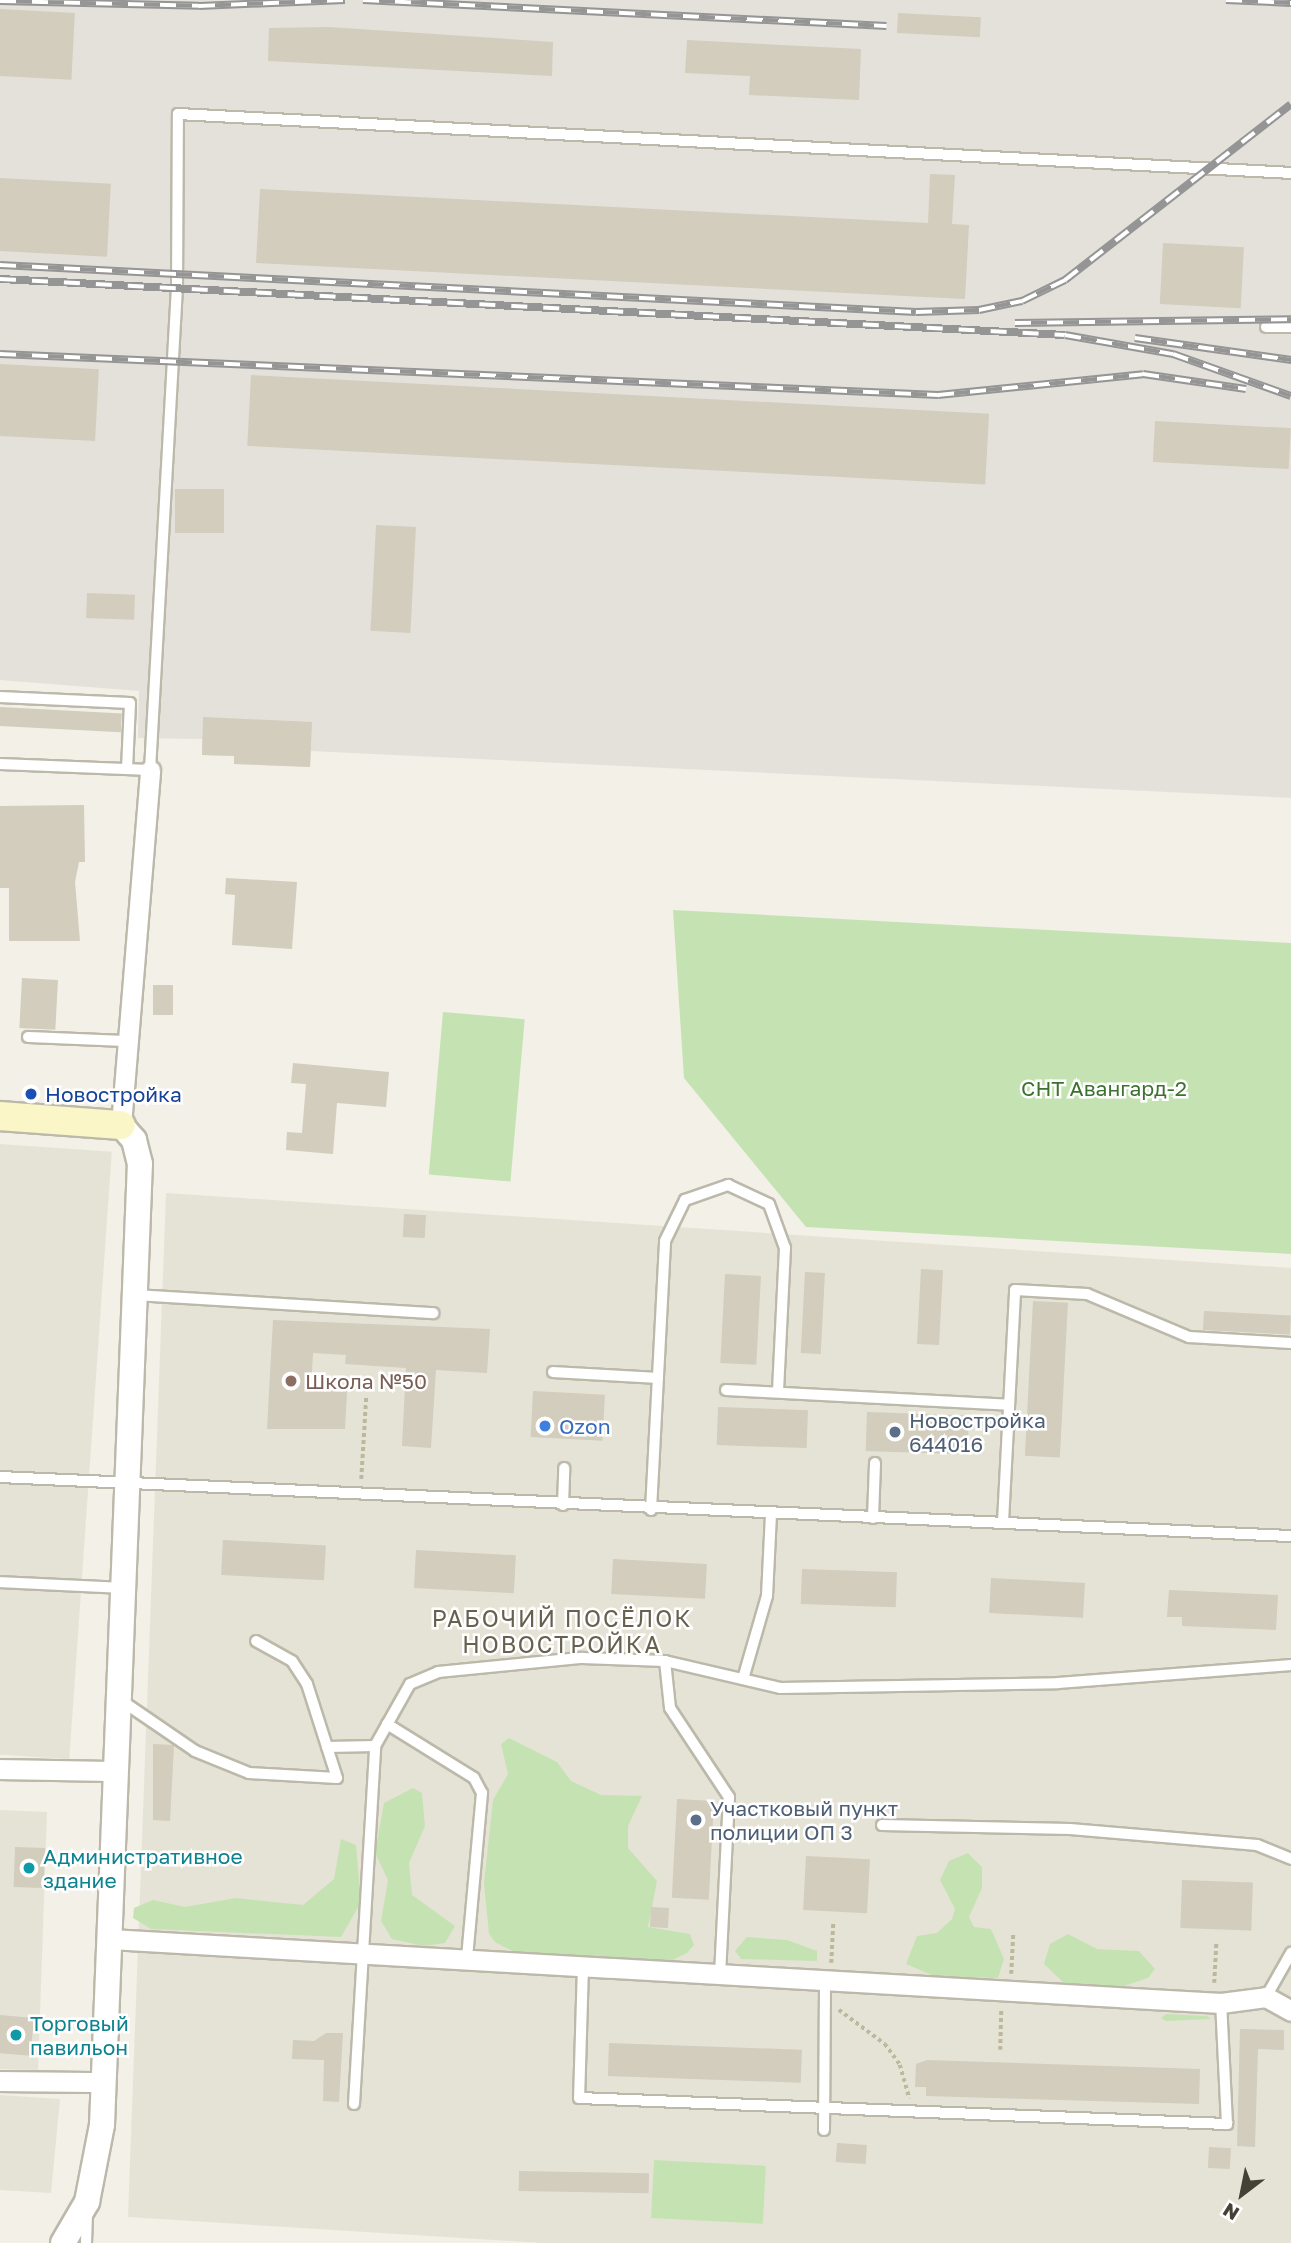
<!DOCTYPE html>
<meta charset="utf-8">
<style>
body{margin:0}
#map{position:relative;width:1291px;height:2243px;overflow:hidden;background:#f2f0e7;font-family:"Golos Text",sans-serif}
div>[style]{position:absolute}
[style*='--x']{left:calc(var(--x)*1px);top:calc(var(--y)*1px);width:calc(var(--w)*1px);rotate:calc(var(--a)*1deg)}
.residential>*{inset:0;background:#e5e3d5;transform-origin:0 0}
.industrial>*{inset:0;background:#e4e1db}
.green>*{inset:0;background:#c5e3b2;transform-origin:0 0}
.building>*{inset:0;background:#d2cdbd;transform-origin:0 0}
.path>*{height:3.5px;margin-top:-1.75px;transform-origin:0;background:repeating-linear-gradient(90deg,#bdb79c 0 3.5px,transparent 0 7px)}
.roads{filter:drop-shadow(2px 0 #bcb9aa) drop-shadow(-2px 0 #bcb9aa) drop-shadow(0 2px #bcb9aa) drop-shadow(0 -2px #bcb9aa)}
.service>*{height:10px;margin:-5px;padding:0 5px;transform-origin:5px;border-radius:5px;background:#fff}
.minor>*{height:19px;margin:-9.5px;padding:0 9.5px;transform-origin:9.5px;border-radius:9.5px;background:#fff}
.tertiary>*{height:24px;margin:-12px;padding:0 12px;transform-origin:12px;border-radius:12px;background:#fff}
.secondary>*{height:28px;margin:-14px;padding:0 14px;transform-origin:14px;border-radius:14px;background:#faf6c8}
.rail>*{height:8px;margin-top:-4px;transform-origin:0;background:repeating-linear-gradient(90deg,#fff 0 16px,#959595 0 32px);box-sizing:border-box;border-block:2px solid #959595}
.dots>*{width:19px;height:19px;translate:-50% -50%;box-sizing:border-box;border:4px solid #fff;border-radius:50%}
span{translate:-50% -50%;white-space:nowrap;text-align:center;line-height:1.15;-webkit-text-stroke:5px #fff;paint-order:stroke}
.park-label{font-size:21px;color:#3d712f}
.transit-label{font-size:21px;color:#164399}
.left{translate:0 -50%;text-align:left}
.education-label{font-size:21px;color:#785e54}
.service-label{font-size:21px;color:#4e5e75}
.shop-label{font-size:21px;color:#366cbe}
.culture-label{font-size:21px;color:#0d838f}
.neighbourhood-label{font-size:23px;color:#66604e;letter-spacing:2px}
.north{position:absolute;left:1207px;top:2159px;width:70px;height:70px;-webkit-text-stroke:5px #fff;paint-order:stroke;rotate:212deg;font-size:19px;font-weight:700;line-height:28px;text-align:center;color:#444136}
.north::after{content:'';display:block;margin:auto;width:24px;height:32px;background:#444136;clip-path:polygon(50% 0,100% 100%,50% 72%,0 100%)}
</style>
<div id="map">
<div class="residential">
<i style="left:0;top:1144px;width:112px;height:609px;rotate:4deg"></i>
<i style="clip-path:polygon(166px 1193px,1291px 1268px,1291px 2243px,542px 2243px,128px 2217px)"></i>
<i style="clip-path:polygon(0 1810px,47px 1812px,38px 2070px,0 2069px)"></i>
<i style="clip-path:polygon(0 2095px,60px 2099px,51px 2193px,0 2190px)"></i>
</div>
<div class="industrial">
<i style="clip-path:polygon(0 0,1291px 0,1291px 798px,311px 751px,310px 767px,234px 764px,234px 756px,202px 755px,202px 739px,138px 738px,139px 691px,0 680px)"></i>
</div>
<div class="green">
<i style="clip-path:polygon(673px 910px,1291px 943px,1291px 1254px,806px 1227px,684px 1078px)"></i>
<i style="left:443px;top:1012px;width:82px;height:163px;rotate:5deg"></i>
<i style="clip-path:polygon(509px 1738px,557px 1762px,571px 1781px,601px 1795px,642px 1796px,628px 1826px,628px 1848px,657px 1881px,648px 1927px,690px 1934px,694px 1945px,687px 1953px,668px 1962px,514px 1952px,495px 1942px,489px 1934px,484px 1883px,493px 1800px,508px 1774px,501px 1744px)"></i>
<i style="clip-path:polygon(413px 1788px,422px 1793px,425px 1826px,409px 1863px,412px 1895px,455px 1926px,445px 1943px,424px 1946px,392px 1939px,381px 1921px,388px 1880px,375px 1853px,384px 1803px)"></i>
<i style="clip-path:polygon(341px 1839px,356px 1845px,361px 1902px,341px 1937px,151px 1929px,133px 1918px,134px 1908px,153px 1900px,185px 1907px,236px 1898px,303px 1905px,334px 1879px)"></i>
<i style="clip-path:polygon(968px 1853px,982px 1867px,982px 1888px,969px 1917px,974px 1927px,991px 1929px,1004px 1959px,998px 1978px,934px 1976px,906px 1964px,917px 1936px,937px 1933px,952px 1919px,955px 1909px,940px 1880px,949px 1861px)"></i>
<i style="clip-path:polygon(1068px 1934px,1097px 1949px,1139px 1951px,1155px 1969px,1148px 1978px,1118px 1988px,1064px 1983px,1044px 1964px,1050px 1944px)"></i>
<i style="clip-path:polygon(747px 1937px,787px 1940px,817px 1951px,817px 1961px,741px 1959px,735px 1951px)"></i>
<i style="clip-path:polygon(1166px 2014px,1207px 2016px,1211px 2019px,1166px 2021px,1161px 2018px)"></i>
<i style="left:654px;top:2160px;width:112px;height:58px;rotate:3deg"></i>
</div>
<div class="building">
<i style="left:0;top:9px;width:75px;height:67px;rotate:3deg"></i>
<i style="left:898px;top:13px;width:83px;height:20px;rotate:3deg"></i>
<i style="clip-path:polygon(329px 27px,553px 42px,552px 76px,268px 61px,269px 28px)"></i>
<i style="clip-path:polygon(687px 40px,861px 49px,859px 100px,749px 95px,750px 76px,685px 73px)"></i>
<i style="clip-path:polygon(930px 174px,955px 175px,952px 224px,969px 225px,965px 299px,256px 263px,260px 189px,928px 223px)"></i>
<i style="left:0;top:178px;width:111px;height:73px;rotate:3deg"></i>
<i style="left:1163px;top:243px;width:81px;height:61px;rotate:3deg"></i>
<i style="left:0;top:364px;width:99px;height:72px;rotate:3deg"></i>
<i style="left:251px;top:375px;width:739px;height:71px;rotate:3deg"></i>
<i style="left:1155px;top:421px;width:136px;height:41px;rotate:3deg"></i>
<i style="left:175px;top:489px;width:49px;height:44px"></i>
<i style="left:376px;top:525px;width:40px;height:106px;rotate:3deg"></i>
<i style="left:87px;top:593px;width:48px;height:25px;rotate:2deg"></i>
<i style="left:0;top:707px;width:122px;height:19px;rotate:3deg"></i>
<i style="clip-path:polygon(203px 717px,312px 722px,310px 767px,234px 764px,234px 756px,202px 755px)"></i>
<i style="clip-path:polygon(84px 805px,85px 862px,79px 862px,75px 882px,80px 941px,9px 941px,9px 888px,0 888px,0 806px)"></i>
<i style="clip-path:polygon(226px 878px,297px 882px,292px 949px,232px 945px,235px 895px,225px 894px)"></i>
<i style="left:22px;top:978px;width:36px;height:50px;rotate:3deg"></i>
<i style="left:153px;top:985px;width:20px;height:30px"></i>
<i style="clip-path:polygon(293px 1063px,389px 1072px,386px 1107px,337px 1103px,333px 1154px,286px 1150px,287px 1132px,302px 1133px,306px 1084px,291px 1083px)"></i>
<i style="left:404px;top:1214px;width:22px;height:23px;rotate:3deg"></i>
<i style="left:921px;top:1269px;width:22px;height:75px;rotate:3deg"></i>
<i style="left:805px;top:1272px;width:20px;height:81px;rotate:3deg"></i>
<i style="left:725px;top:1274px;width:36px;height:89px;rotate:3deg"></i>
<i style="left:1033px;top:1301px;width:35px;height:155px;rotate:3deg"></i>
<i style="left:1204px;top:1311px;width:87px;height:19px;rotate:3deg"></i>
<i style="clip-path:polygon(273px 1320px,490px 1329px,487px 1373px,436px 1370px,431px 1448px,402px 1446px,406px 1368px,345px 1364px,346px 1355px,313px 1353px,311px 1389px,347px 1391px,345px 1429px,267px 1429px)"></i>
<i style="left:533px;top:1391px;width:72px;height:46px;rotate:3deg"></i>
<i style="left:718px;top:1407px;width:90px;height:38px;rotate:2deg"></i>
<i style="left:867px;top:1412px;width:102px;height:39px;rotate:2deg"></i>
<i style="left:223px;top:1540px;width:103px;height:35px;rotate:3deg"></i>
<i style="left:416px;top:1550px;width:100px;height:38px;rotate:3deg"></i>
<i style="left:613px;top:1559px;width:94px;height:35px;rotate:3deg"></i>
<i style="left:802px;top:1569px;width:95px;height:35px;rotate:2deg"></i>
<i style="left:991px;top:1578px;width:94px;height:35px;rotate:3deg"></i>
<i style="clip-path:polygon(1169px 1590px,1278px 1595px,1276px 1630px,1182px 1626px,1182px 1617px,1167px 1617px)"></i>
<i style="clip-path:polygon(153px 1744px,174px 1745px,170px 1821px,153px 1820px)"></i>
<i style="left:677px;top:1799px;width:37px;height:99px;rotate:3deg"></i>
<i style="left:15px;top:1847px;width:30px;height:40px;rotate:2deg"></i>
<i style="left:806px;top:1856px;width:64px;height:54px;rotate:3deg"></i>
<i style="left:1182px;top:1880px;width:71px;height:48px;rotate:2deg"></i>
<i style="left:651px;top:1907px;width:18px;height:20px;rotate:3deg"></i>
<i style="left:0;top:2015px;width:34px;height:38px;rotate:5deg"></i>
<i style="clip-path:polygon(1240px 2029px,1284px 2030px,1284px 2050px,1258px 2049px,1255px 2147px,1237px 2146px)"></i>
<i style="clip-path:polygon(326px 2033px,343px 2033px,339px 2102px,323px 2101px,324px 2060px,292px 2059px,293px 2040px,314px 2041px)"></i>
<i style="left:609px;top:2043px;width:193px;height:33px;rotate:2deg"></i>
<i style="clip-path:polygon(927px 2060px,1200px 2069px,1199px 2104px,926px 2096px,926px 2087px,915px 2087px,916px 2064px)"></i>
<i style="left:837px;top:2143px;width:30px;height:19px;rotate:4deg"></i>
<i style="left:1209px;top:2147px;width:22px;height:21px;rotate:3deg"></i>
<i style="left:519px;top:2171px;width:130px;height:20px;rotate:1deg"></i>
</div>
<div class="path">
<i style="--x:361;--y:1479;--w:81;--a:-86.5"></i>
<i style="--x:831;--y:1963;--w:40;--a:-87.1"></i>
<i style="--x:1011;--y:1974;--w:41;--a:-87.2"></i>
<i style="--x:1214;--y:1983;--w:39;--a:-87"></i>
<i style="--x:839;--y:2010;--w:57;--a:36.5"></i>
<i style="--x:885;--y:2044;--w:26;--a:54"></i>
<i style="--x:900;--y:2065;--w:35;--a:74"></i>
<i style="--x:1000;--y:2050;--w:40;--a:-88.6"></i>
</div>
<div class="roads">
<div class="service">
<i style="--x:1266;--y:327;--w:25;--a:0"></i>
<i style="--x:0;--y:697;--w:130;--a:2.6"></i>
<i style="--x:130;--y:703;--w:65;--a:92.6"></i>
<i style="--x:0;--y:764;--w:150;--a:2.3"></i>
<i style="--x:150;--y:770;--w:482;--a:-86.8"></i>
<i style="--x:177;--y:289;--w:175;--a:-89.7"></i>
<i style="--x:178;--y:114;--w:1115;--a:3.03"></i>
<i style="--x:28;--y:1037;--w:98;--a:2.3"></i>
<i style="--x:136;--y:1295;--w:298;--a:3.5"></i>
<i style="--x:553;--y:1372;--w:105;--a:3.3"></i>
<i style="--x:726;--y:1390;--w:283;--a:3"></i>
<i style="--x:0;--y:1477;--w:1292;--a:2.62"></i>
<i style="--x:563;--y:1505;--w:37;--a:-88"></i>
<i style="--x:651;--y:1510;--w:269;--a:-87"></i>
<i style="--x:665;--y:1241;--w:46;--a:-64"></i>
<i style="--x:685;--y:1200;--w:46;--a:-19.2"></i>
<i style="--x:728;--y:1185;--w:45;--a:24.9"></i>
<i style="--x:769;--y:1204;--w:47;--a:70"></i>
<i style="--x:785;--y:1248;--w:144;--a:92.8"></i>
<i style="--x:873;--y:1518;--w:55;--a:-87.9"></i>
<i style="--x:1003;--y:1522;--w:232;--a:-87"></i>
<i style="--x:1015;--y:1290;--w:72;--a:3.2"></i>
<i style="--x:1087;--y:1294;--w:111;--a:22.9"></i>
<i style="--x:1189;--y:1337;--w:102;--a:3.4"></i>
<i style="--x:0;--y:1582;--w:124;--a:2.8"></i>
<i style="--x:665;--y:1661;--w:47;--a:83.9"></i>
<i style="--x:670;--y:1708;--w:107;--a:56.5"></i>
<i style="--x:729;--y:1797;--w:176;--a:92.9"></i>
<i style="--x:743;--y:1679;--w:86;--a:-73.9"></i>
<i style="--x:767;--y:1596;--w:81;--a:-87.2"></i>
<i style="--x:122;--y:1701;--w:88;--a:34.4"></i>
<i style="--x:195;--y:1751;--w:58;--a:22.2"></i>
<i style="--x:249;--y:1773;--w:88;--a:3.3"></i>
<i style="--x:337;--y:1778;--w:99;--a:-107.7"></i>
<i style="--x:307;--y:1684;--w:27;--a:-123"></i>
<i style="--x:292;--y:1661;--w:41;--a:-150.9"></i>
<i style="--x:387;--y:1724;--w:102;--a:31.8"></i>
<i style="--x:474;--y:1778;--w:17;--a:62"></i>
<i style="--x:482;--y:1793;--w:166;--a:95.2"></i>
<i style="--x:327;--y:1747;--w:48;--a:-1.2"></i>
<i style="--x:882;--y:1825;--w:188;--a:1.2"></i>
<i style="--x:1070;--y:1829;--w:188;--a:4.9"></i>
<i style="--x:1257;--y:1845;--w:37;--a:22"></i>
<i style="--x:583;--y:1966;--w:132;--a:91.7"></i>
<i style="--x:579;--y:2098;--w:649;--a:2.3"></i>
<i style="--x:1227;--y:2124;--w:121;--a:-92.8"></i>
<i style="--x:1266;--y:1997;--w:51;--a:-60.4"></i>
<i style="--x:354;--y:2104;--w:359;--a:-86.6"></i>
<i style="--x:375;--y:1746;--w:71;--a:-60.6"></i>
<i style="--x:410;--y:1684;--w:30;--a:-23"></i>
<i style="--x:438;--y:1672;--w:145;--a:-5.6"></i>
<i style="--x:582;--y:1658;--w:83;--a:2.1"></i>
<i style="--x:665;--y:1661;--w:118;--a:13.2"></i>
<i style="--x:780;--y:1688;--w:278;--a:-1"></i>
<i style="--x:1058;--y:1683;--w:234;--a:-4.4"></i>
<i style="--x:824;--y:2130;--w:151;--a:-89.6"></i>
<i style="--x:86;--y:2243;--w:27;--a:-88"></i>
</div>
<div class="minor">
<i style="--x:121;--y:1125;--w:356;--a:-85.3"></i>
<i style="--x:0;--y:1769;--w:116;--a:1"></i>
<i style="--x:110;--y:1939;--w:1113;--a:3.3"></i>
<i style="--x:1221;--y:2003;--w:45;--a:-7.6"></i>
<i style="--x:1266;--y:1997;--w:29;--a:29"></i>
<i style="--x:0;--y:2081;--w:104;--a:0.6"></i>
</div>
<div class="tertiary">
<i style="--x:63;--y:2243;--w:48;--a:-59.7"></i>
<i style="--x:87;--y:2202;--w:78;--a:-79"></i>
<i style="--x:102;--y:2125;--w:962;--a:-87.74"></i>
<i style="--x:140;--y:1164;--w:25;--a:-104"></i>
<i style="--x:134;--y:1140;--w:20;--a:-131"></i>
</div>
<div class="secondary">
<i style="--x:0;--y:1116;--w:121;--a:4.3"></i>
</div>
</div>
<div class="rail">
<i style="--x:363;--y:0;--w:524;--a:2.85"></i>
<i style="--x:1226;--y:0;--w:65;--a:2.6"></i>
<i style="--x:0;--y:1;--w:199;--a:1.4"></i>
<i style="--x:199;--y:6;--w:146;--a:-2.4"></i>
<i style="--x:0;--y:265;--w:917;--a:2.94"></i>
<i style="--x:916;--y:312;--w:63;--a:-1.8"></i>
<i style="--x:979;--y:310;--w:44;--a:-11.8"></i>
<i style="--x:1022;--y:301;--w:48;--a:-26"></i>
<i style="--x:1065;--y:280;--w:286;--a:-37.9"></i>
<i style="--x:0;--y:279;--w:1066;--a:3.01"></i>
<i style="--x:1065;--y:335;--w:110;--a:10"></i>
<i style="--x:1173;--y:354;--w:125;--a:19.6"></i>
<i style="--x:1015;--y:323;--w:276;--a:-0.8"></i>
<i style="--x:1135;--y:338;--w:158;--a:8"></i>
<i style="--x:0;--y:354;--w:939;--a:2.5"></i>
<i style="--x:938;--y:395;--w:206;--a:-5.8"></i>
<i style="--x:1143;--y:374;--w:104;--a:8.3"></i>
</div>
<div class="dots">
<i style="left:31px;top:1094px;background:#1a4fb4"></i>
<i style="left:291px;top:1381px;background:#8d6e63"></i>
<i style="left:545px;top:1426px;background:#3f7fe0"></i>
<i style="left:895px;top:1432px;background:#5c6f8a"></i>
<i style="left:696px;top:1820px;background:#5c6f8a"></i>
<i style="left:29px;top:1868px;background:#0f9aa8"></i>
<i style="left:16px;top:2035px;background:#0f9aa8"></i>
</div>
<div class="park-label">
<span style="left:1104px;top:1088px">СНТ Авангард-2</span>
</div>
<div class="transit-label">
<span class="left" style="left:45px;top:1094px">Новостройка</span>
</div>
<div class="education-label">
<span class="left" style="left:305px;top:1381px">Школа №50</span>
</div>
<div class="service-label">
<span class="left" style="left:909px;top:1432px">Новостройка<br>644016</span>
<span class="left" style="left:710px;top:1820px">Участковый пункт<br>полиции ОП 3</span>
</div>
<div class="shop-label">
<span class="left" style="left:559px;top:1426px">Ozon</span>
</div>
<div class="culture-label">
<span class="left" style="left:43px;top:1868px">Административное<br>здание</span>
<span class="left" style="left:30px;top:2035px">Торговый<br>павильон</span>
</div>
<div class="neighbourhood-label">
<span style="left:562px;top:1631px">РАБОЧИЙ ПОСЁЛОК<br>НОВОСТРОЙКА</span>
</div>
<div class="north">N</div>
</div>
